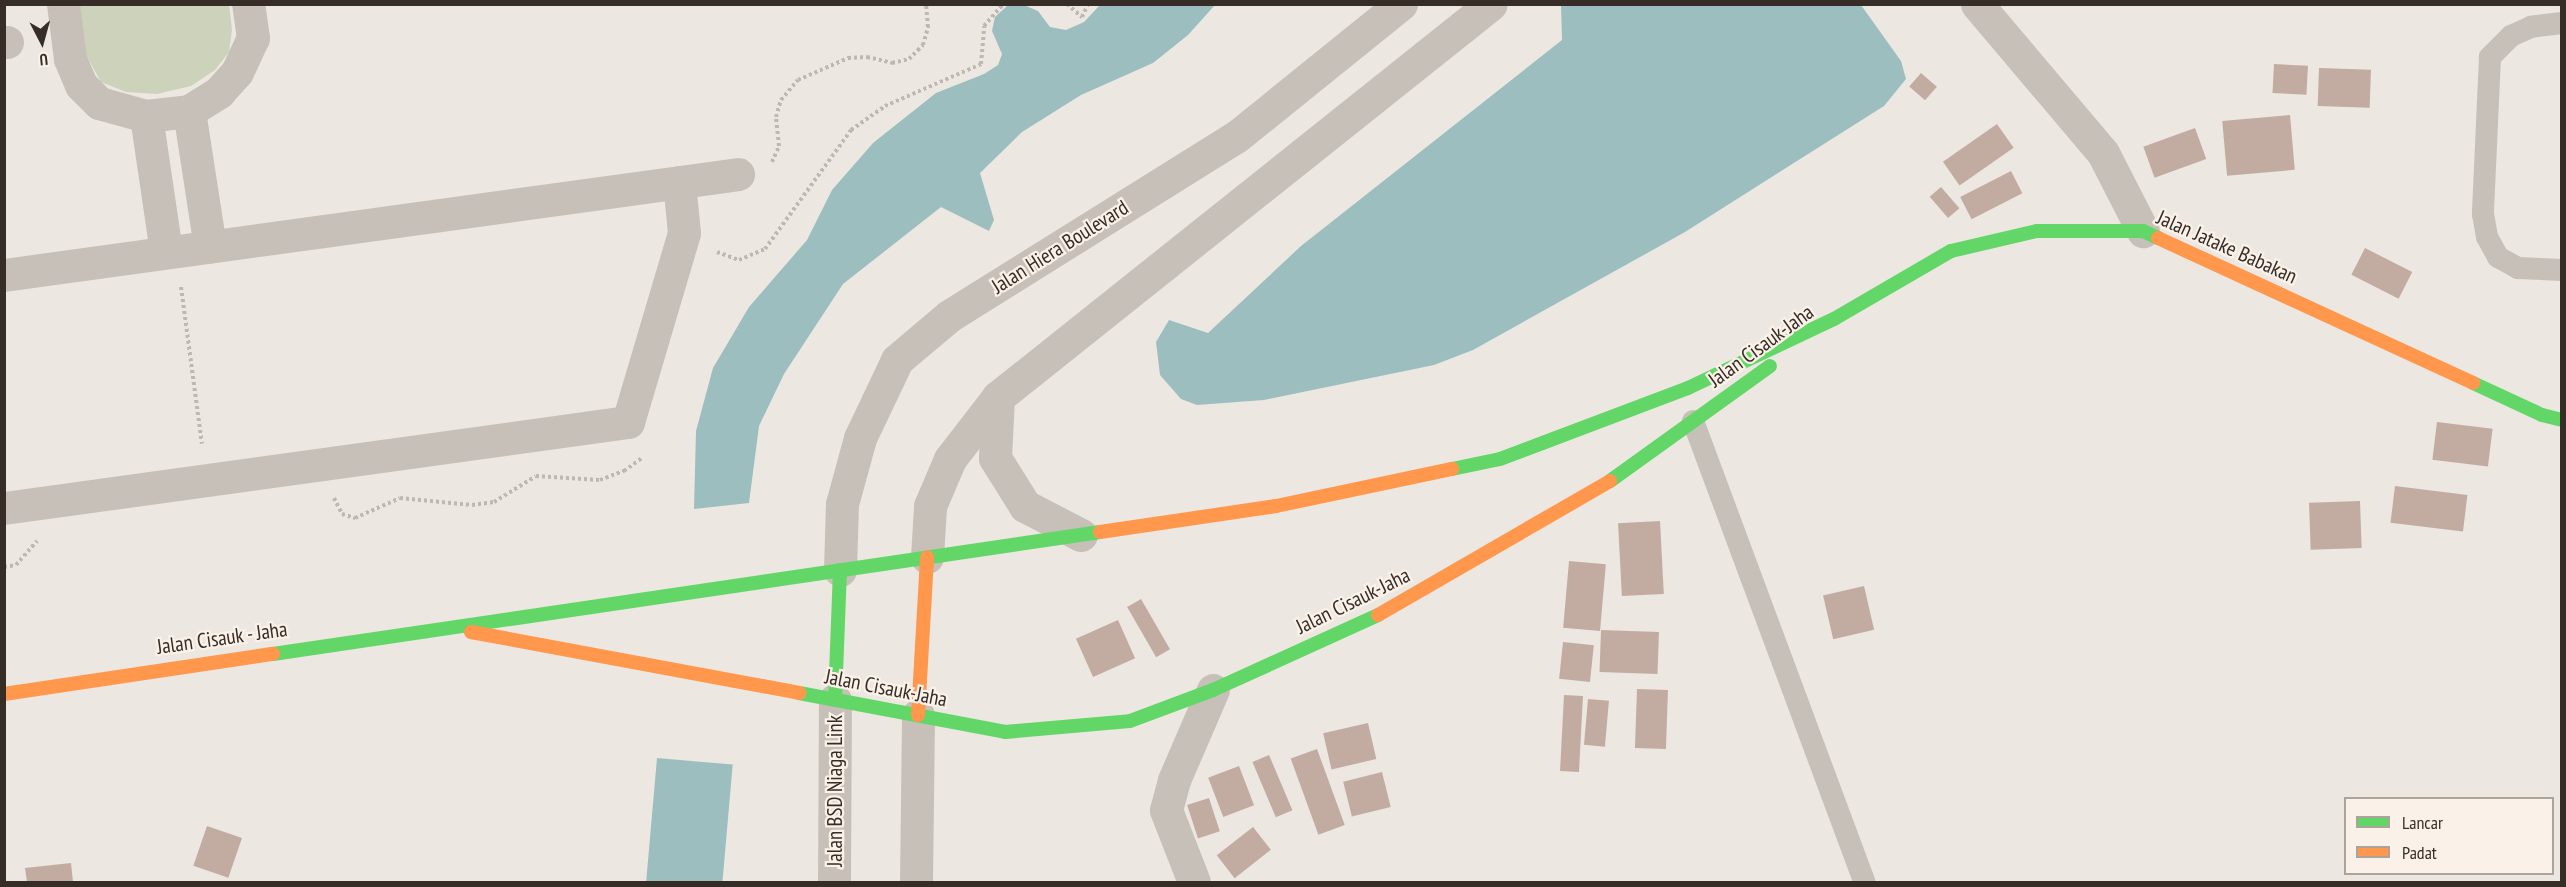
<!DOCTYPE html>
<style>
body{margin:0}
#map{position:relative;width:2566px;height:887px;overflow:hidden;background:#ede7e1;font-family:"PT Sans Narrow",sans-serif}
div>[style]{position:absolute}
[style*='--x']{left:calc(var(--x)*1px);top:calc(var(--y)*1px);width:calc(var(--w)*1px);rotate:calc(var(--a)*1deg)}
.green>*{inset:0;background:#cdd3ba}
.water>*{inset:0;background:#9cbebf;transform-origin:0 0}
.building>*{inset:0;background:#c2aca2;transform-origin:0 0}
.path>*{height:4px;margin-top:-2px;transform-origin:0;background:repeating-linear-gradient(90deg,#bfb8b2 0 3px,transparent 0 6px)}
.lane>*{height:22px;margin:-11px;padding:0 11px;transform-origin:11px;border-radius:11px;background:#c6c0b9}
.street>*{height:33px;margin:-16.5px;padding:0 16.5px;transform-origin:16.5px;border-radius:16.5px;background:#c6c0b9}
.fast>*{height:14px;margin:-7px;padding:0 7px;transform-origin:7px;border-radius:7px;background:#63d668}
.slow>*{height:14px;margin:-7px;padding:0 7px;transform-origin:7px;border-radius:7px;background:#ff974d}
span{translate:-50% -50%;white-space:nowrap;text-align:center;line-height:1.15;-webkit-text-stroke:4.5px #faf2e8;paint-order:stroke}
.street-label{font-size:21px;color:#372d27}
.frame{position:absolute;inset:0;border:6px solid #372d27;pointer-events:none}
.legend{position:absolute;left:2344px;top:797px;width:210px;height:78px;box-sizing:border-box;background:#faf2e8;border:2px solid #aca39b;margin:0;padding:8px 10px;list-style:none;font-size:18px;color:#372d27}
.legend li{display:flex;align-items:center;gap:12px;height:30px}
.legend b{width:30px;border:2px solid #aca39b}
.north{position:absolute;left:12px;top:12px;width:60px;height:60px;-webkit-text-stroke:4px #faf2e8;paint-order:stroke;rotate:174deg;font-size:16px;font-weight:700;line-height:24px;text-align:center;color:#372d27}
.north::after{content:'';display:block;margin:auto;width:21px;height:27px;background:#372d27;clip-path:polygon(50% 0,100% 100%,50% 72%,0 100%)}
</style>
<div id="map">
<div class="green">
<i style="clip-path:polygon(79px 5px,229px 5px,232px 30px,229px 52px,215px 70px,191px 86px,157px 94px,126px 92px,101px 82px,85px 53px)"></i>
</div>
<div class="water">
<i style="clip-path:polygon(1024px 5px,1038px 11px,1050px 27px,1066px 30px,1084px 22px,1100px 5px,1215px 5px,1188px 35px,1153px 63px,1081px 95px,1022px 132px,980px 173px,994px 220px,989px 231px,941px 207px,843px 284px,784px 374px,759px 426px,749px 503px,694px 509px,696px 431px,713px 368px,749px 307px,807px 240px,832px 190px,873px 143px,936px 93px,984px 74px,998px 65px,1002px 54px,992px 31px,995px 17px,1007px 6px)"></i>
<i style="clip-path:polygon(1561px 5px,1861px 5px,1901px 61px,1906px 79px,1884px 106px,1685px 232px,1473px 350px,1434px 365px,1264px 400px,1197px 405px,1181px 399px,1160px 375px,1156px 342px,1169px 320px,1208px 333px,1301px 246px,1562px 40px)"></i>
<i style="left:657px;top:758px;width:76px;height:124px;rotate:5deg"></i>
</div>
<div class="building">
<i style="left:2274px;top:64px;width:34px;height:29px;rotate:3deg"></i>
<i style="left:2319px;top:68px;width:52px;height:38px;rotate:2deg"></i>
<i style="left:1921px;top:73px;width:21px;height:18px;rotate:41deg"></i>
<i style="left:2290px;top:115px;width:55px;height:68px;rotate:85deg"></i>
<i style="left:1997px;top:124px;width:29px;height:66px;rotate:55deg"></i>
<i style="left:2195px;top:128px;width:33px;height:55px;rotate:70deg"></i>
<i style="left:2011px;top:171px;width:25px;height:57px;rotate:63deg"></i>
<i style="left:1941px;top:187px;width:28px;height:15px;rotate:49deg"></i>
<i style="left:2365px;top:248px;width:53px;height:30px;rotate:27deg"></i>
<i style="left:2437px;top:422px;width:56px;height:38px;rotate:7deg"></i>
<i style="left:2395px;top:486px;width:73px;height:37px;rotate:7deg"></i>
<i style="left:2360px;top:501px;width:47px;height:51px;rotate:88deg"></i>
<i style="left:1660px;top:521px;width:73px;height:42px;rotate:87deg"></i>
<i style="left:1569px;top:561px;width:37px;height:67px;rotate:5deg"></i>
<i style="left:1864px;top:586px;width:45px;height:42px;rotate:77deg"></i>
<i style="left:1141px;top:599px;width:58px;height:16px;rotate:60deg"></i>
<i style="left:1118px;top:620px;width:42px;height:46px;rotate:66deg"></i>
<i style="left:1601px;top:630px;width:58px;height:42px;rotate:2deg"></i>
<i style="left:1563px;top:642px;width:31px;height:37px;rotate:6deg"></i>
<i style="left:1637px;top:689px;width:31px;height:59px;rotate:2deg"></i>
<i style="left:1564px;top:695px;width:19px;height:76px;rotate:3deg"></i>
<i style="left:1588px;top:699px;width:21px;height:46px;rotate:5deg"></i>
<i style="left:1368px;top:723px;width:37px;height:46px;rotate:77deg"></i>
<i style="left:1317px;top:749px;width:81px;height:28px;rotate:70deg"></i>
<i style="left:1269px;top:755px;width:60px;height:18px;rotate:67deg"></i>
<i style="left:1239px;top:766px;width:42px;height:33px;rotate:69deg"></i>
<i style="left:1382px;top:772px;width:36px;height:40px;rotate:76deg"></i>
<i style="left:1209px;top:798px;width:35px;height:23px;rotate:72deg"></i>
<i style="left:207px;top:826px;width:37px;height:42px;rotate:19deg"></i>
<i style="left:1253px;top:827px;width:29px;height:46px;rotate:52deg"></i>
<i style="clip-path:polygon(71px 863px,73px 882px,27px 882px,25px 868px)"></i>
</div>
<div class="path">
<i style="--x:1067;--y:4;--w:20;--a:41"></i>
<i style="--x:1082;--y:17;--w:14;--a:-65"></i>
<i style="--x:772;--y:162;--w:17;--a:-66"></i>
<i style="--x:779;--y:146;--w:29;--a:-96"></i>
<i style="--x:776;--y:117;--w:18;--a:-74"></i>
<i style="--x:781;--y:100;--w:26;--a:-50"></i>
<i style="--x:798;--y:80;--w:55;--a:-23.7"></i>
<i style="--x:848;--y:58;--w:19;--a:-3"></i>
<i style="--x:867;--y:57;--w:26;--a:13"></i>
<i style="--x:892;--y:63;--w:17;--a:-13"></i>
<i style="--x:909;--y:59;--w:20;--a:-45"></i>
<i style="--x:923;--y:45;--w:19;--a:-74"></i>
<i style="--x:928;--y:27;--w:23;--a:-95"></i>
<i style="--x:717;--y:252;--w:23;--a:20"></i>
<i style="--x:739;--y:260;--w:28;--a:-23"></i>
<i style="--x:765;--y:249;--w:147;--a:-54.1"></i>
<i style="--x:851;--y:130;--w:42;--a:-35.2"></i>
<i style="--x:885;--y:106;--w:105;--a:-23.6"></i>
<i style="--x:981;--y:64;--w:38;--a:-85"></i>
<i style="--x:984;--y:26;--w:29;--a:-49"></i>
<i style="--x:181;--y:287;--w:158;--a:82.4"></i>
<i style="--x:334;--y:498;--w:18;--a:63"></i>
<i style="--x:342;--y:514;--w:14;--a:17"></i>
<i style="--x:355;--y:518;--w:49;--a:-24"></i>
<i style="--x:400;--y:498;--w:72;--a:5.6"></i>
<i style="--x:472;--y:505;--w:22;--a:-8"></i>
<i style="--x:494;--y:502;--w:49;--a:-31.8"></i>
<i style="--x:536;--y:476;--w:64;--a:3.6"></i>
<i style="--x:600;--y:480;--w:26;--a:-21"></i>
<i style="--x:624;--y:471;--w:22;--a:-36"></i>
<i style="--x:4;--y:567;--w:12;--a:-9"></i>
<i style="--x:16;--y:565;--w:32;--a:-49"></i>
</div>
<div class="lane">
<i style="--x:2562;--y:23;--w:31;--a:173"></i>
<i style="--x:2531;--y:27;--w:22;--a:156"></i>
<i style="--x:2511;--y:36;--w:30;--a:135"></i>
<i style="--x:2490;--y:57;--w:157;--a:92.6"></i>
<i style="--x:2483;--y:214;--w:23;--a:80"></i>
<i style="--x:2487;--y:237;--w:23;--a:61"></i>
<i style="--x:2498;--y:257;--w:23;--a:29"></i>
<i style="--x:2518;--y:268;--w:44;--a:2.6"></i>
<i style="--x:1693;--y:421;--w:492;--a:69.6"></i>
</div>
<div class="street">
<i style="--x:63;--y:4;--w:55;--a:82.7"></i>
<i style="--x:70;--y:59;--w:28;--a:67"></i>
<i style="--x:81;--y:85;--w:25;--a:45"></i>
<i style="--x:99;--y:103;--w:49;--a:15.5"></i>
<i style="--x:146;--y:116;--w:43;--a:-6.6"></i>
<i style="--x:189;--y:111;--w:36;--a:-32"></i>
<i style="--x:219;--y:92;--w:27;--a:-48"></i>
<i style="--x:237;--y:72;--w:38;--a:-65"></i>
<i style="--x:253;--y:38;--w:34;--a:-98"></i>
<i style="--x:1977;--y:4;--w:195;--a:49.8"></i>
<i style="--x:2103;--y:153;--w:88;--a:62.9"></i>
<i style="--x:4;--y:42;--w:3;--a:0"></i>
<i style="--x:189;--y:111;--w:137;--a:81.2"></i>
<i style="--x:146;--y:116;--w:137;--a:81.6"></i>
<i style="--x:4;--y:275;--w:741;--a:-7.83"></i>
<i style="--x:998;--y:397;--w:61;--a:92.8"></i>
<i style="--x:995;--y:458;--w:57;--a:58"></i>
<i style="--x:1025;--y:506;--w:63;--a:27.4"></i>
<i style="--x:4;--y:508;--w:630;--a:-7.85"></i>
<i style="--x:628;--y:422;--w:197;--a:-73.5"></i>
<i style="--x:684;--y:233;--w:51;--a:-95.6"></i>
<i style="--x:927;--y:557;--w:51;--a:-86.6"></i>
<i style="--x:930;--y:506;--w:51;--a:-66.9"></i>
<i style="--x:950;--y:459;--w:78;--a:-52.3"></i>
<i style="--x:998;--y:397;--w:630;--a:-38.56"></i>
<i style="--x:840;--y:570;--w:66;--a:-88.3"></i>
<i style="--x:842;--y:504;--w:68;--a:-74.7"></i>
<i style="--x:860;--y:438;--w:86;--a:-64.6"></i>
<i style="--x:897;--y:360;--w:68;--a:-40.2"></i>
<i style="--x:949;--y:316;--w:338;--a:-32"></i>
<i style="--x:1236;--y:137;--w:212;--a:-38.9"></i>
<i style="--x:834;--y:882;--w:182;--a:-89.7"></i>
<i style="--x:916;--y:882;--w:167;--a:-89.3"></i>
<i style="--x:1194;--y:882;--w:77;--a:-111.3"></i>
<i style="--x:1166;--y:810;--w:31;--a:-75"></i>
<i style="--x:1174;--y:780;--w:98;--a:-66.6"></i>
</div>
<div class="fast">
<i style="--x:2473;--y:383;--w:76;--a:24.9"></i>
<i style="--x:2542;--y:415;--w:21;--a:14"></i>
<i style="--x:1452;--y:469;--w:49;--a:-11.8"></i>
<i style="--x:1500;--y:459;--w:201;--a:-20.7"></i>
<i style="--x:1688;--y:388;--w:161;--a:-25.3"></i>
<i style="--x:1834;--y:319;--w:135;--a:-30.2"></i>
<i style="--x:1951;--y:251;--w:88;--a:-13.1"></i>
<i style="--x:2037;--y:231;--w:106;--a:0"></i>
<i style="--x:2143;--y:231;--w:17;--a:25"></i>
<i style="--x:1610;--y:481;--w:197;--a:-35.7"></i>
<i style="--x:273;--y:654;--w:836;--a:-8.39"></i>
<i style="--x:799;--y:693;--w:210;--a:10.7"></i>
<i style="--x:1005;--y:732;--w:125;--a:-5"></i>
<i style="--x:1130;--y:721;--w:89;--a:-20.5"></i>
<i style="--x:1213;--y:690;--w:181;--a:-24.4"></i>
<i style="--x:835;--y:700;--w:130;--a:-87.8"></i>
</div>
<div class="slow">
<i style="--x:2158;--y:238;--w:347;--a:24.7"></i>
<i style="--x:1100;--y:532;--w:178;--a:-8.4"></i>
<i style="--x:1276;--y:506;--w:180;--a:-11.9"></i>
<i style="--x:1378;--y:615;--w:268;--a:-30"></i>
<i style="--x:471;--y:632;--w:334;--a:10.5"></i>
<i style="--x:4;--y:694;--w:272;--a:-8.5"></i>
<i style="--x:918;--y:715;--w:158;--a:-86.7"></i>
</div>
<div class="street-label">
<span style="left:1060px;top:247px;rotate:-32deg">Jalan Hiera Boulevard</span>
<span style="left:2227px;top:247px;rotate:24deg">Jalan Jatake Babakan</span>
<span style="left:1761px;top:346px;rotate:-36deg">Jalan Cisauk-Jaha</span>
<span style="left:1353px;top:601px;rotate:-26deg">Jalan Cisauk-Jaha</span>
<span style="left:222px;top:638px;rotate:-8deg">Jalan Cisauk - Jaha</span>
<span style="left:886px;top:688px;rotate:11deg">Jalan Cisauk-Jaha</span>
<span style="left:835px;top:791px;rotate:-90deg">Jalan BSD Niaga Link</span>
</div>
<div class="frame"></div>
<ul class="legend">
<li><b style="height:8px;background:#63d668"></b>Lancar</li>
<li><b style="height:8px;background:#ff974d"></b>Padat</li>
</ul>
<div class="north">U</div>
</div>
